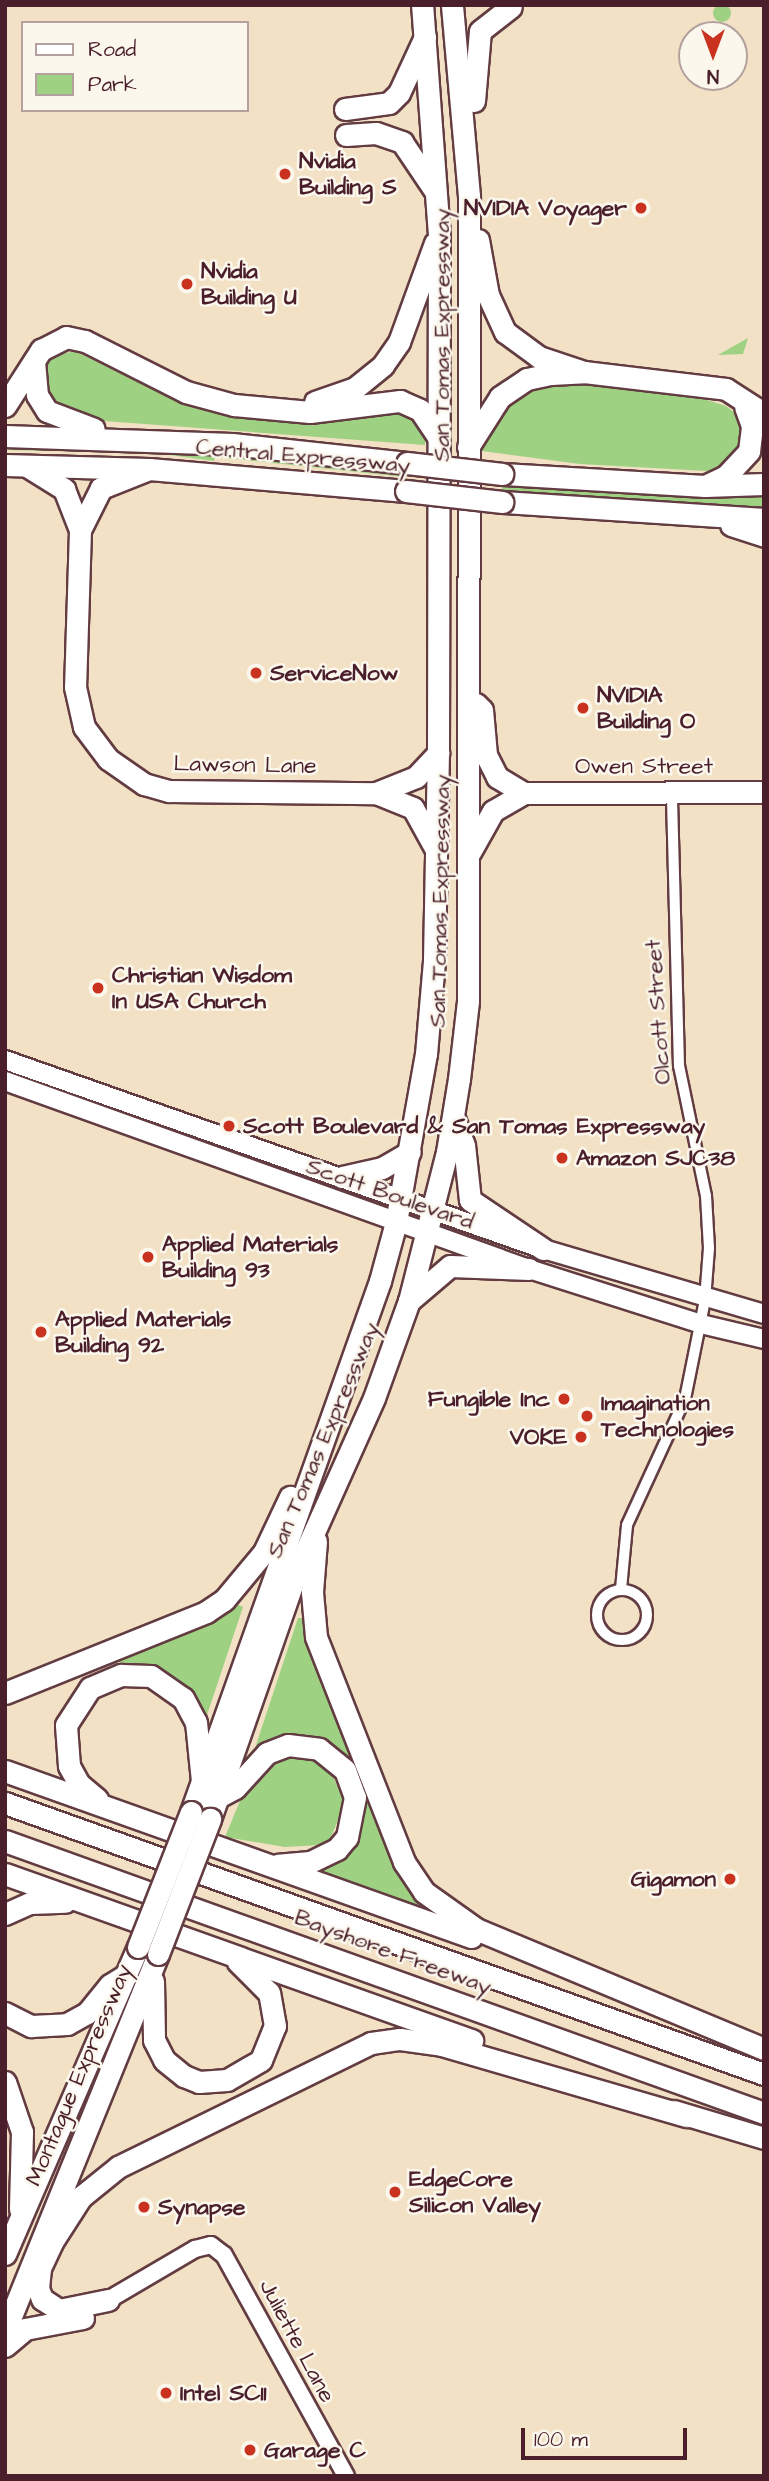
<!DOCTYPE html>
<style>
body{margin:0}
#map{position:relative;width:769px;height:2481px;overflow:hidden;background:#f2e1c4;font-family:"Architects Daughter",sans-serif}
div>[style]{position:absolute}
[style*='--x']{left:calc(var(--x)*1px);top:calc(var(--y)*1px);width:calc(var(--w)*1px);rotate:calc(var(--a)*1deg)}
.green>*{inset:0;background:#9ed182}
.round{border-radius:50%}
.roads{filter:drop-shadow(2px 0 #633c42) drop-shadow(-2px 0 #633c42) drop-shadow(0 2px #633c42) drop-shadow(0 -2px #633c42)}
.street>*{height:10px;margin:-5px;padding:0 5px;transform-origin:5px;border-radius:5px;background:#fff}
.street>.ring{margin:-5px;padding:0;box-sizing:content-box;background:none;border:10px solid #fff;border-radius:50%}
.secondary>*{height:16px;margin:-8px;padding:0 8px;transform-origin:8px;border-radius:8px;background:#fff}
.primary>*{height:18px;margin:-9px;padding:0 9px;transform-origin:9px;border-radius:9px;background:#fff}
.highway>*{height:21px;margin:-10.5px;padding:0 10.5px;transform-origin:10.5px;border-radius:10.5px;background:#fff}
.bridges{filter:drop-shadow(2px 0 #633c42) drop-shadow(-2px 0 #633c42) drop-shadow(0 2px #633c42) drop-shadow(0 -2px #633c42)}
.highway-bridge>*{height:21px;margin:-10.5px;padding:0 10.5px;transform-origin:10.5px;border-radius:10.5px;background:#fff}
.dots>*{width:19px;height:19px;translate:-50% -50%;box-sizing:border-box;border:4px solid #fbf7ec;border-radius:50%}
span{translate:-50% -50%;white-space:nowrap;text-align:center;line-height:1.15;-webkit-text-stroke:5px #fbf7ec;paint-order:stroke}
.poi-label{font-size:23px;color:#4a1f2b;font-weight:700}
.left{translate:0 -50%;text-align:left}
.right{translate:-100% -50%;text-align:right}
.street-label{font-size:23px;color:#4a1f2b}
.frame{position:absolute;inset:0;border:7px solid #4a1f2b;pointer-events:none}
.legend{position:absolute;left:21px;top:21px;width:228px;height:91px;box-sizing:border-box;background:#fbf7ec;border:2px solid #b4a19f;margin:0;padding:9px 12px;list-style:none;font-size:21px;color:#4a1f2b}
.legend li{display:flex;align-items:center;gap:14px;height:35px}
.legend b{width:35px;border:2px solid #b4a19f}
.north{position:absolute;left:678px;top:21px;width:70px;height:70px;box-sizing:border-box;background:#fbf7ec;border:2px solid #b4a19f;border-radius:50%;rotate:180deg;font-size:19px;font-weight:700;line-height:28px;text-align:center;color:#4a1f2b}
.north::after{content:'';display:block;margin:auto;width:24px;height:32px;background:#c8321e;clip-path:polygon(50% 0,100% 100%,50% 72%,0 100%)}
.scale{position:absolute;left:521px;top:2428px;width:166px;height:32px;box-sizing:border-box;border:4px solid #4a1f2b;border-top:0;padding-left:9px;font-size:21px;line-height:24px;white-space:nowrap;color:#4a1f2b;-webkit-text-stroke:5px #fbf7ec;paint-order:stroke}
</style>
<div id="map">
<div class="green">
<i class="round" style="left:713px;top:4px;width:18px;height:18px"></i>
<i style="clip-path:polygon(748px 338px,743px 354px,718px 355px)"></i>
<i style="clip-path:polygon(75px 351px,176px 401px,213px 411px,284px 421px,378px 410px,408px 411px,425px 431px,425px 445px,77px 419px,45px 397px,41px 375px,53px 356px)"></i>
<i style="clip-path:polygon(549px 380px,688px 394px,726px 406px,739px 416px,746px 434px,741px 450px,719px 469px,707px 471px,580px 464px,482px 451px,484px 434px,508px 397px)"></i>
<i style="clip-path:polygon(5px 442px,122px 444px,405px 470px,405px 477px,215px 457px,214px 461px,155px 453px,5px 450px)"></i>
<i style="clip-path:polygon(502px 481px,664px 494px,764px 496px,764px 512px,502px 494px)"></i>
<i style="clip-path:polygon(234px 1603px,243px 1607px,203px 1727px,201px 1715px,122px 1667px,118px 1659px,191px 1628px)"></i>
<i style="clip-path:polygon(298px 1618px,309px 1618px,358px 1754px,350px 1762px,327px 1744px,292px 1735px,255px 1748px)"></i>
<i style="clip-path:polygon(295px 1755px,321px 1762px,331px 1772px,345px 1804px,330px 1839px,320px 1845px,285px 1847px,225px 1837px,242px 1796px,268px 1768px,266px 1764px)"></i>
<i style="clip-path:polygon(363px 1795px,370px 1795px,439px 1908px,434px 1918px,370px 1895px,358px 1884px,311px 1873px,338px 1858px)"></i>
</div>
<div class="roads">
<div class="street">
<i style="--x:621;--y:1589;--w:64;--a:-84.6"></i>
<i style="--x:627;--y:1525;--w:139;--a:-65.3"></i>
<i style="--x:685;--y:1399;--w:101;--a:-78.6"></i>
<i style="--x:705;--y:1300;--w:52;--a:-85.6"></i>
<i style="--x:709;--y:1248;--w:52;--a:-93.3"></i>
<i style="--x:706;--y:1196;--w:133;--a:-101.7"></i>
<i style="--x:679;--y:1066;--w:274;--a:-91.5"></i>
<i class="ring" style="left:597px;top:1590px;width:40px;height:40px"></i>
</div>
<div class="secondary">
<i style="--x:108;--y:2300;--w:101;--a:-30.4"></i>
<i style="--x:195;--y:2249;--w:16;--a:-14"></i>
<i style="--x:211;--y:2245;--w:16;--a:38"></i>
<i style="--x:224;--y:2255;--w:252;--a:61.1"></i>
</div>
<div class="primary">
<i style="--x:5;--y:1060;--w:570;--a:19.36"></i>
<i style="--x:543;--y:1249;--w:230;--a:16.4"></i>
<i style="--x:5;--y:1081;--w:557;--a:19.74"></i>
<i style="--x:529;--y:1269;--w:181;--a:17.7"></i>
<i style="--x:701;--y:1324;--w:65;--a:13.4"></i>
</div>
<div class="highway">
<i style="--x:474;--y:101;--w:70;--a:-85.1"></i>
<i style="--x:480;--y:31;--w:39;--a:-38"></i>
<i style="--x:345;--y:109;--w:44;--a:-7.8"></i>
<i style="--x:389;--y:103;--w:14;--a:-45"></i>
<i style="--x:399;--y:93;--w:62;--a:-65.1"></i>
<i style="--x:346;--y:135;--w:30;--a:-4"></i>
<i style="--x:376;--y:133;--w:28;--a:19"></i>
<i style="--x:402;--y:142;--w:59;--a:56"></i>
<i style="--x:478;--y:240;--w:56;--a:79.7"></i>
<i style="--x:488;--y:295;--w:41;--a:65.3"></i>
<i style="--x:505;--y:332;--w:42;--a:36.3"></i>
<i style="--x:539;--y:357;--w:47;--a:18.4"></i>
<i style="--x:34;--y:361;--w:34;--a:85"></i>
<i style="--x:37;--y:395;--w:19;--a:58"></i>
<i style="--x:47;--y:411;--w:50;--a:21"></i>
<i style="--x:315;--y:402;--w:42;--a:-19.3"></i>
<i style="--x:355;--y:388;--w:36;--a:-39"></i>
<i style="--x:383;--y:365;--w:28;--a:-55"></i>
<i style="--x:399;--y:342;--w:105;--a:-70"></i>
<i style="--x:5;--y:406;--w:67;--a:-57.3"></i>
<i style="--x:41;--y:350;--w:28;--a:-27"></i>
<i style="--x:66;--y:337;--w:19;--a:12"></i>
<i style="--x:85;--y:341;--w:113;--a:26.8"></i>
<i style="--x:186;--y:392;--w:50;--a:15.2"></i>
<i style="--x:234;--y:405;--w:76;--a:5.3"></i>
<i style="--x:310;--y:412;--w:91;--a:-7"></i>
<i style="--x:400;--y:401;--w:22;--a:24"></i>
<i style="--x:420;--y:410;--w:32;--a:56"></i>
<i style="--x:5;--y:436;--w:227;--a:2"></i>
<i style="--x:232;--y:444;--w:176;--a:6.2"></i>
<i style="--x:468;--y:447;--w:59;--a:-57.4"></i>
<i style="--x:500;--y:397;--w:32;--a:-34"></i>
<i style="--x:527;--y:379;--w:25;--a:-12"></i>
<i style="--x:551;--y:374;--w:33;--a:-3"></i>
<i style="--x:584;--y:372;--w:143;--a:6.8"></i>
<i style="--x:726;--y:389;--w:37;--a:33"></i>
<i style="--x:757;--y:409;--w:17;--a:65"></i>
<i style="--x:5;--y:465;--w:144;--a:1.6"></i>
<i style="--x:149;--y:469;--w:258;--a:4.9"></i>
<i style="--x:27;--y:466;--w:44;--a:31.9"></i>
<i style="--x:64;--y:489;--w:44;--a:68.7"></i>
<i style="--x:149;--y:469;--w:52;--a:158.4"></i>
<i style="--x:101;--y:488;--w:47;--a:116.6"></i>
<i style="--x:80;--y:530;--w:157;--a:91.8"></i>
<i style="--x:75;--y:687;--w:41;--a:77.3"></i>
<i style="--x:84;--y:727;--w:40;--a:53"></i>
<i style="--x:108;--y:759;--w:44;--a:34.8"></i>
<i style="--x:144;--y:784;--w:26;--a:16"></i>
<i style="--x:169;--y:791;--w:207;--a:0.6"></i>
<i style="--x:376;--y:793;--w:43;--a:-21.8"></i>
<i style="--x:416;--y:777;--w:33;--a:-47"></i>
<i style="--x:502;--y:474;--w:203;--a:3.4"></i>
<i style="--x:705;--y:486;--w:59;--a:-1.9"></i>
<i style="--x:707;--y:485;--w:21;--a:-25"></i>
<i style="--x:726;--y:476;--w:34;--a:-47"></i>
<i style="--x:749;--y:451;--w:25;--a:-83"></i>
<i style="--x:752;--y:426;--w:20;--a:-110"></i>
<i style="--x:502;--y:502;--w:263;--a:3.7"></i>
<i style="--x:731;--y:525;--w:35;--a:18"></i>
<i style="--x:476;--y:704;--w:8;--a:45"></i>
<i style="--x:482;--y:710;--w:45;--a:84.9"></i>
<i style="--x:486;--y:755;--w:25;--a:63"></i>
<i style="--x:497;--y:777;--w:31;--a:31"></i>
<i style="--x:376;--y:793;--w:40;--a:22"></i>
<i style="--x:413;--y:808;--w:46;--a:61.2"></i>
<i style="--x:470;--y:852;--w:47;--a:-60.7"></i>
<i style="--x:493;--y:811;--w:36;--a:-30"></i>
<i style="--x:524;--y:793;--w:240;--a:-0.2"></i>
<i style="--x:454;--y:1118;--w:29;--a:70"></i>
<i style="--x:464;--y:1145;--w:55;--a:83.8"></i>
<i style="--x:470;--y:1200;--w:88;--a:33.9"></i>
<i style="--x:342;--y:1177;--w:41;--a:-12.7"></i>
<i style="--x:382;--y:1168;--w:32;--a:-30"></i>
<i style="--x:409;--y:1301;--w:54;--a:-40.5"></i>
<i style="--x:450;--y:1266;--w:79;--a:2.2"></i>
<i style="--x:316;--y:1541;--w:51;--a:94.5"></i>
<i style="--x:312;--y:1592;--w:45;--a:84.9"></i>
<i style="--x:316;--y:1637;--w:242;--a:68.6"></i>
<i style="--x:404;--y:1862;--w:36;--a:56"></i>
<i style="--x:424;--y:1892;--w:64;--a:35.4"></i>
<i style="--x:476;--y:1929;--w:312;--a:22.6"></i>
<i style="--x:5;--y:1693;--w:217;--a:-21.9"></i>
<i style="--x:206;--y:1612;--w:22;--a:-34"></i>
<i style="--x:224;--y:1600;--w:62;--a:-50.2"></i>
<i style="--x:264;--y:1552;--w:61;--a:-64.7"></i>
<i style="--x:5;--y:1771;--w:495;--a:19.6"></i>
<i style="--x:220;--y:1796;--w:17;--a:-28"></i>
<i style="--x:235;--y:1788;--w:47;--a:-47.6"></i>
<i style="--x:267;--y:1753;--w:22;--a:-21"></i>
<i style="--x:288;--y:1745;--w:31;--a:7"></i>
<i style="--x:319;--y:1749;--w:33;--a:39"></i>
<i style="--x:345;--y:1770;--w:29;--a:70"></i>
<i style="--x:355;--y:1797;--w:41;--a:101.3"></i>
<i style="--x:347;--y:1837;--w:16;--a:130"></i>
<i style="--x:337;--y:1849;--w:30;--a:154"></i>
<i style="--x:310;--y:1862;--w:32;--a:175"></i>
<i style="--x:97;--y:1799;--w:23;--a:-140"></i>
<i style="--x:79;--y:1784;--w:21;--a:-119"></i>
<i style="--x:69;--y:1766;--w:41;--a:-94.2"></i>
<i style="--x:66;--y:1725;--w:44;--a:-57"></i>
<i style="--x:90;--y:1688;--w:34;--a:-23"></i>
<i style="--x:121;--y:1675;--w:30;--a:2"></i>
<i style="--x:151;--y:1676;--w:39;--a:35"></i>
<i style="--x:183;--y:1698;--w:27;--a:62"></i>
<i style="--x:196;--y:1722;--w:59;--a:84.2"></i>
<i style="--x:5;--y:1803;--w:806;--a:19.65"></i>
<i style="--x:191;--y:1812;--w:564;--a:-70.41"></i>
<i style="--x:380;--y:1281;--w:61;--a:-74.8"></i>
<i style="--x:396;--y:1222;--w:171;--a:-79.9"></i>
<i style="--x:426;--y:1054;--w:94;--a:-85.1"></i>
<i style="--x:434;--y:960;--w:207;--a:-88.9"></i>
<i style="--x:438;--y:753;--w:518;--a:-89.89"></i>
<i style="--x:439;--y:235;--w:231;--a:-94.2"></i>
<i style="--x:210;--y:1819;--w:266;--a:-70.7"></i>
<i style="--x:298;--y:1568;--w:186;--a:-65.9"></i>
<i style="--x:374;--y:1398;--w:103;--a:-70.2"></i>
<i style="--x:409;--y:1301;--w:154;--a:-75.7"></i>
<i style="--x:447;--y:1152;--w:74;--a:-80.7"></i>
<i style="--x:459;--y:1079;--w:79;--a:-83.4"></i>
<i style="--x:468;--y:1001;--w:805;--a:-89.93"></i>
<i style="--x:469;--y:196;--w:192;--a:-95.1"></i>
<i style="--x:5;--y:1841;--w:806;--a:19.72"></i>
<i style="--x:5;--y:1874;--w:496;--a:19.6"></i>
<i style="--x:5;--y:1914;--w:27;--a:-24"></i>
<i style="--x:30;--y:1903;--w:35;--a:-2"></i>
<i style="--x:153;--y:1981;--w:59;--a:89"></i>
<i style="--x:154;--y:2040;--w:22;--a:63"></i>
<i style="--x:164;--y:2060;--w:26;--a:39"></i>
<i style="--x:184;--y:2076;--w:16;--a:22"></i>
<i style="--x:199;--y:2082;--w:28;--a:-4"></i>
<i style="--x:227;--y:2080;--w:39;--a:-30"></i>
<i style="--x:261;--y:2060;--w:37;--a:-68"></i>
<i style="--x:275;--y:2026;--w:34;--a:-100"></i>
<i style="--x:269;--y:1993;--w:44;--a:-135"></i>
<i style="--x:5;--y:2013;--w:29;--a:27"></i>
<i style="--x:31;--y:2026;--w:36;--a:-3"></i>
<i style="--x:67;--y:2024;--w:23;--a:-29"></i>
<i style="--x:87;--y:2013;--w:36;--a:-51"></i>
<i style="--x:110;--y:1985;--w:19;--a:-32"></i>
<i style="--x:5;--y:2082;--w:53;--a:71.2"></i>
<i style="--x:22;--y:2132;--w:77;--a:91.5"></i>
<i style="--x:674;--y:2111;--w:94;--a:16.7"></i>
<i style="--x:5;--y:2254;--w:335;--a:-66.6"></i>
<i style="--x:108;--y:2300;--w:50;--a:168.5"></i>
<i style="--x:59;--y:2310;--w:20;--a:-147"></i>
<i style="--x:42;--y:2299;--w:12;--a:-110"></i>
<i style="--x:38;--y:2288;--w:20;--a:-84"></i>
<i style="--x:40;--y:2268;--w:29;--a:-65"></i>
<i style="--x:52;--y:2242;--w:54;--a:-57.2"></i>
<i style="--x:81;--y:2197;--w:48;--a:-39"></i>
<i style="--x:118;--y:2167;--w:282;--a:-26.1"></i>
<i style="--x:371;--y:2043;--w:29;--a:-8"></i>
<i style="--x:400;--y:2039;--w:42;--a:8.1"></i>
<i style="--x:442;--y:2045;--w:255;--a:16.2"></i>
<i style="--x:5;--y:2331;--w:407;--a:-67.9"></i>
<i style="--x:5;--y:2346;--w:26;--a:-40"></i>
<i style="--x:25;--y:2329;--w:59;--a:-10.7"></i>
</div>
</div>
<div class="bridges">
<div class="highway-bridge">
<i style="--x:407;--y:463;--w:96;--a:6.6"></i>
<i style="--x:406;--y:491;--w:97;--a:6.5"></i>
<i style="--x:138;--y:1947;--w:145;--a:-68.6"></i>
<i style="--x:158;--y:1954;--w:145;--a:-68.9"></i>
</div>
</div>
<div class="dots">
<i style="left:285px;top:174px;background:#c8321e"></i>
<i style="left:641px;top:208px;background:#c8321e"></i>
<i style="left:187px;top:284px;background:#c8321e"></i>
<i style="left:256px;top:673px;background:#c8321e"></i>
<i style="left:583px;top:708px;background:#c8321e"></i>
<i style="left:98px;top:988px;background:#c8321e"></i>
<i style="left:229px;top:1126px;background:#c8321e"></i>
<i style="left:562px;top:1158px;background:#c8321e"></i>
<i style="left:148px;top:1257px;background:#c8321e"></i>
<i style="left:41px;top:1332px;background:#c8321e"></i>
<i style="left:564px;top:1399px;background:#c8321e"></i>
<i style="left:587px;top:1416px;background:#c8321e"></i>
<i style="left:581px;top:1437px;background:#c8321e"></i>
<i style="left:730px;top:1879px;background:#c8321e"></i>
<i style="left:395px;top:2192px;background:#c8321e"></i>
<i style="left:144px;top:2207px;background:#c8321e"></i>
<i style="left:166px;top:2393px;background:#c8321e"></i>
<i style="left:250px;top:2450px;background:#c8321e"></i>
</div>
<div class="poi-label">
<span class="left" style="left:299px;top:174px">Nvidia<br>Building S</span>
<span class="right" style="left:627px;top:208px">NVIDIA Voyager</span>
<span class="left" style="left:201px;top:284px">Nvidia<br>Building U</span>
<span class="left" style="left:270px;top:673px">ServiceNow</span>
<span class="left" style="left:597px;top:708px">NVIDIA<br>Building O</span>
<span class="left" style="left:112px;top:988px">Christian Wisdom<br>In USA Church</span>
<span class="left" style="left:243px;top:1126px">Scott Boulevard &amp; San Tomas Expressway</span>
<span class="left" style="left:576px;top:1158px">Amazon SJC38</span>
<span class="left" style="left:162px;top:1257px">Applied Materials<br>Building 93</span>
<span class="left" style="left:55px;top:1332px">Applied Materials<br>Building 92</span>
<span class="right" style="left:550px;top:1399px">Fungible Inc</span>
<span class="left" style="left:601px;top:1416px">Imagination<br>Technologies</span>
<span class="right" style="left:567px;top:1437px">VOKE</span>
<span class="right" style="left:716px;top:1879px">Gigamon</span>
<span class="left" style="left:409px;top:2192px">EdgeCore<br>Silicon Valley</span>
<span class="left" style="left:158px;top:2207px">Synapse</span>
<span class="left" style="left:180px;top:2393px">Intel SC11</span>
<span class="left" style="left:264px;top:2450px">Garage C</span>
</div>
<div class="street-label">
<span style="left:442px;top:335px;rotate:-90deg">San Tomas Expressway</span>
<span style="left:303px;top:456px;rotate:5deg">Central Expressway</span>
<span style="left:245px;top:765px;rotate:1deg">Lawson Lane</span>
<span style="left:644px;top:766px">Owen Street</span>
<span style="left:440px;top:901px;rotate:-89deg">San Tomas Expressway</span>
<span style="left:658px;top:1012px;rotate:-94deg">Olcott Street</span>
<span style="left:390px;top:1194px;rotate:19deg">Scott Boulevard</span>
<span style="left:323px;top:1440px;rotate:-67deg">San Tomas Expressway</span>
<span style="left:393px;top:1952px;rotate:20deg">Bayshore Freeway</span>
<span style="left:79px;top:2075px;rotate:-67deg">Montague Expressway</span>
<span style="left:297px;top:2341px;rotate:62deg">Juliette Lane</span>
</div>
<div class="frame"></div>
<ul class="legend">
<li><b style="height:9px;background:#fff"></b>Road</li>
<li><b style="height:19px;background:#9ed182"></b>Park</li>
</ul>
<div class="north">N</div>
<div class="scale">100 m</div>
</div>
